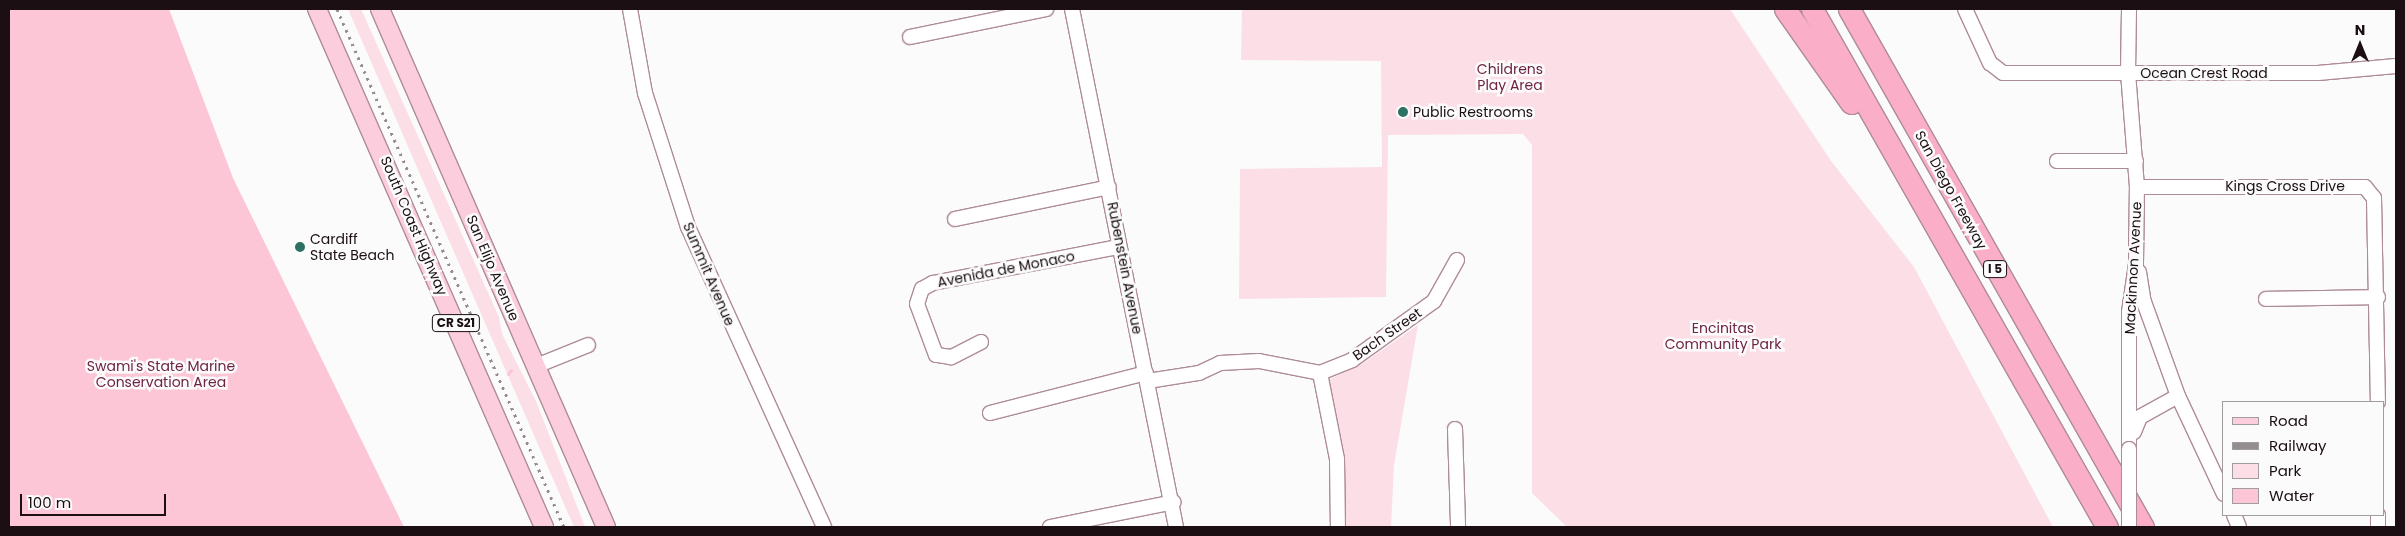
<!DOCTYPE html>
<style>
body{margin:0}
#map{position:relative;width:2405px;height:536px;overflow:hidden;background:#fbfbfb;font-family:Poppins,sans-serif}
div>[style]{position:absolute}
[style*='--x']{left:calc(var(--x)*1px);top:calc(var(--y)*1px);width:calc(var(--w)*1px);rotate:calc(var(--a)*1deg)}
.green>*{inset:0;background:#fcdee7}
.water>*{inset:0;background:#fcc6d7}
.stream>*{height:3px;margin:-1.5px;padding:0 1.5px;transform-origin:1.5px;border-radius:1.5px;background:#fcc6d7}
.roads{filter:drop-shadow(1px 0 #ae8c96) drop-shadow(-1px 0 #ae8c96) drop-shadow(0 1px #ae8c96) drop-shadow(0 -1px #ae8c96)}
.minor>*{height:14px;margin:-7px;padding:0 7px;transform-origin:7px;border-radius:7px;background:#fff}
.major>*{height:18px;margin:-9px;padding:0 9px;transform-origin:9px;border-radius:9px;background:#fccedd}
.highway>*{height:21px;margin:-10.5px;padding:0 10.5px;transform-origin:10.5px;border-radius:10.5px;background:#faaec7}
.rail>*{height:3px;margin-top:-1.5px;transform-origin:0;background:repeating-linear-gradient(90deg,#938d8f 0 2.5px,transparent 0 7.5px)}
.bridges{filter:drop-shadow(1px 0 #ae8c96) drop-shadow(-1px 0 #ae8c96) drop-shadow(0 1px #ae8c96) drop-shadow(0 -1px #ae8c96)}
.minor-bridge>*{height:14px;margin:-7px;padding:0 7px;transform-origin:7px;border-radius:7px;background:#fff}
.dots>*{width:14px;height:14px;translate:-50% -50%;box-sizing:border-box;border:2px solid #fbfbfb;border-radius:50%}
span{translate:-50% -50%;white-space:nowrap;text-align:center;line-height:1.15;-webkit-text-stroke:5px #fbfbfb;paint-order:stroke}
.shield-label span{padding:1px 4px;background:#fbfbfb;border:1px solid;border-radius:4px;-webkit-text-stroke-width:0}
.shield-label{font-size:12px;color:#1b0f13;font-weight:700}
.park-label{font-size:14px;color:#6f2443}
.street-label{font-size:14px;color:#1b0f13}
.poi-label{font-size:14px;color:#1b0f13}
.left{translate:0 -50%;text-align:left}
.frame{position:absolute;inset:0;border:10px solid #1b0f13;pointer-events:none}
.legend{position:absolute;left:2222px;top:401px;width:162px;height:115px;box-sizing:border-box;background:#fbfbfb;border:1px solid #a19d9e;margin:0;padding:6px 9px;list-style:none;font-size:15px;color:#1b0f13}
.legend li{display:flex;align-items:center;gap:10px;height:25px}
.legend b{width:25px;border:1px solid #a19d9e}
.north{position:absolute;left:2335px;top:20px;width:50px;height:50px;-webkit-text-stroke:4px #fbfbfb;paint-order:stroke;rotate:0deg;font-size:14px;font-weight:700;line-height:20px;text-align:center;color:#1b0f13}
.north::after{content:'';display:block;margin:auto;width:18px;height:22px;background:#1b0f13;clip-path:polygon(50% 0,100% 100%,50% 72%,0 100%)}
.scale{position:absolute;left:20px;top:494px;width:146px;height:22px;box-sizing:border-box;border:2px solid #1b0f13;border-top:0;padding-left:6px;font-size:15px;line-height:18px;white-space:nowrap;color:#1b0f13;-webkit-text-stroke:4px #fbfbfb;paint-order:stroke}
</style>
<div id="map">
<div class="green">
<i style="clip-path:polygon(348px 9px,361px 9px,499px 317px,502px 334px,536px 401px,585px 527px,574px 527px)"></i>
<i style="clip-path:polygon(1242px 9px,1730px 9px,1831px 161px,1914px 267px,2053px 527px,1567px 527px,1532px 493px,1532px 145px,1523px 134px,1388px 135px,1386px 297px,1239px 299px,1240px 169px,1382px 167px,1381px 61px,1241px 60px)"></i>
<i style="clip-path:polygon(1418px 325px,1394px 465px,1391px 527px,1344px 527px,1341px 444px,1328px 380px,1362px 364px)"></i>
</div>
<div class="water">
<i style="clip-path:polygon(9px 9px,169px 9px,233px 178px,404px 527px,9px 527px)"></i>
</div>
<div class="stream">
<i style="--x:508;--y:374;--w:5;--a:-53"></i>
</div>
<div class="roads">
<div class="minor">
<i style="--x:630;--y:9;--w:85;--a:79.9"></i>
<i style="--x:645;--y:93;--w:141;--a:72.2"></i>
<i style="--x:688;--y:227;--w:329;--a:65.6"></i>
<i style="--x:1072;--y:9;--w:528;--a:78.65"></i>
<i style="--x:1965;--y:9;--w:60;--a:65.2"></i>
<i style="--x:1990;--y:63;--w:16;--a:38"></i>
<i style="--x:2003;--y:73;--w:315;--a:0"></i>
<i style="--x:2318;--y:73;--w:78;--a:-5.1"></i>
<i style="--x:910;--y:37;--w:139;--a:-11.6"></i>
<i style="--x:2057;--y:161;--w:79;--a:0"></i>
<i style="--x:2137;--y:187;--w:228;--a:0"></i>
<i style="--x:2365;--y:187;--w:14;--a:51"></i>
<i style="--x:2374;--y:198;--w:204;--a:88.9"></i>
<i style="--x:955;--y:219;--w:157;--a:-11.7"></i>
<i style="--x:2139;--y:272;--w:30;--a:81"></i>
<i style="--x:2144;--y:302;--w:100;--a:70.1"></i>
<i style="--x:2178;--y:396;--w:108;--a:64.9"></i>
<i style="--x:2266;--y:299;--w:112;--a:-1"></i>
<i style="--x:981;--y:342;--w:34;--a:153"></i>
<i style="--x:951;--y:357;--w:15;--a:-172"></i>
<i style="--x:936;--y:355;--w:54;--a:-110.4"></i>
<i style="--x:917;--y:304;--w:16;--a:-72"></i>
<i style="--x:922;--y:289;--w:13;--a:-29"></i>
<i style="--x:933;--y:283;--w:189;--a:-11"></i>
<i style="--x:536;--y:366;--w:56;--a:-22"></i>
<i style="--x:1320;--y:373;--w:88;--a:78.8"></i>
<i style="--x:1337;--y:459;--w:68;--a:89.2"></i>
<i style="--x:1148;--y:381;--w:52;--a:-8.9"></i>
<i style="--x:1199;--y:373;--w:23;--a:-25"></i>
<i style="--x:1220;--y:363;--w:39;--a:-3"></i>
<i style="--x:1259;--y:361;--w:62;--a:11.1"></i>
<i style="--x:1320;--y:373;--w:35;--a:-22"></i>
<i style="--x:1352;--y:360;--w:101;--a:-35.7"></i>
<i style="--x:1434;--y:301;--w:47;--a:-60.7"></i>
<i style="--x:990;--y:413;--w:161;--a:-14.4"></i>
<i style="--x:1455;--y:429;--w:98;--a:88.2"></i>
<i style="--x:2134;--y:432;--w:16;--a:-68"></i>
<i style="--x:2140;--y:417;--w:43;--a:-28.9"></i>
<i style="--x:2129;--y:449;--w:137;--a:-90"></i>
<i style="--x:2129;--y:312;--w:49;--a:-81.7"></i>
<i style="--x:2136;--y:264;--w:77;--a:-89.3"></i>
<i style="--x:2137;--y:187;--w:114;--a:-94.5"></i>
<i style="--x:2128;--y:73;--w:64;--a:-89.1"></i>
<i style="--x:2234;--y:515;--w:13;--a:67"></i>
<i style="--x:2378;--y:515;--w:12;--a:90"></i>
<i style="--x:1050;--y:527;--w:126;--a:-11.4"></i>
</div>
<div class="major">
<i style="--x:317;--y:9;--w:566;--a:66.34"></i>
<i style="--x:380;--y:9;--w:565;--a:66.43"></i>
</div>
<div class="highway">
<i style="--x:1785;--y:9;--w:115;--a:54.9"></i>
<i style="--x:1812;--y:9;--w:596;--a:60.34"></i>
<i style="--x:1849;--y:9;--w:596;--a:60.42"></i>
</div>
</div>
<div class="rail">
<i style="--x:337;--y:9;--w:566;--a:66.34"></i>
</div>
<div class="bridges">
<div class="minor-bridge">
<i style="--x:2129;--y:527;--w:78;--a:-90"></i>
</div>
</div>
<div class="dots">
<i style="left:1403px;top:112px;background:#2d7163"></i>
<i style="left:300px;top:247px;background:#2d7163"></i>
</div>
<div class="shield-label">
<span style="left:1995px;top:269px">I 5</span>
<span style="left:456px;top:323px">CR S21</span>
</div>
<div class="park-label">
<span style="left:1510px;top:77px">Childrens<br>Play Area</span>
<span style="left:1723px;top:336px">Encinitas<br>Community Park</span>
<span style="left:161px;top:374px">Swami's State Marine<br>Conservation Area</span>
</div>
<div class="street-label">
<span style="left:2204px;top:73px">Ocean Crest Road</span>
<span style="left:2285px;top:186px">Kings Cross Drive</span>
<span style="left:1951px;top:190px;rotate:61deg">San Diego Freeway</span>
<span style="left:414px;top:226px;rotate:67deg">South Coast Highway</span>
<span style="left:493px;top:268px;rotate:67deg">San Elijo Avenue</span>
<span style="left:1125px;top:268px;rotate:79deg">Rubenstein Avenue</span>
<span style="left:2133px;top:268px;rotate:-87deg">Mackinnon Avenue</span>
<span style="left:1006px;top:269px;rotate:-11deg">Avenida de Monaco</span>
<span style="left:709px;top:274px;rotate:67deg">Summit Avenue</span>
<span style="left:1387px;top:334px;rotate:-35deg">Bach Street</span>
</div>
<div class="poi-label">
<span class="left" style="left:1413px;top:112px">Public Restrooms</span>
<span class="left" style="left:310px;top:247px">Cardiff<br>State Beach</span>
</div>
<div class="frame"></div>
<ul class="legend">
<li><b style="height:6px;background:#fccedd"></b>Road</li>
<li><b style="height:6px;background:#938d8f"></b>Railway</li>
<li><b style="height:14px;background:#fcdee7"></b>Park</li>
<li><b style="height:14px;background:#fcc6d7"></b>Water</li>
</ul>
<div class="north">N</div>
<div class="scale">100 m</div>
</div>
